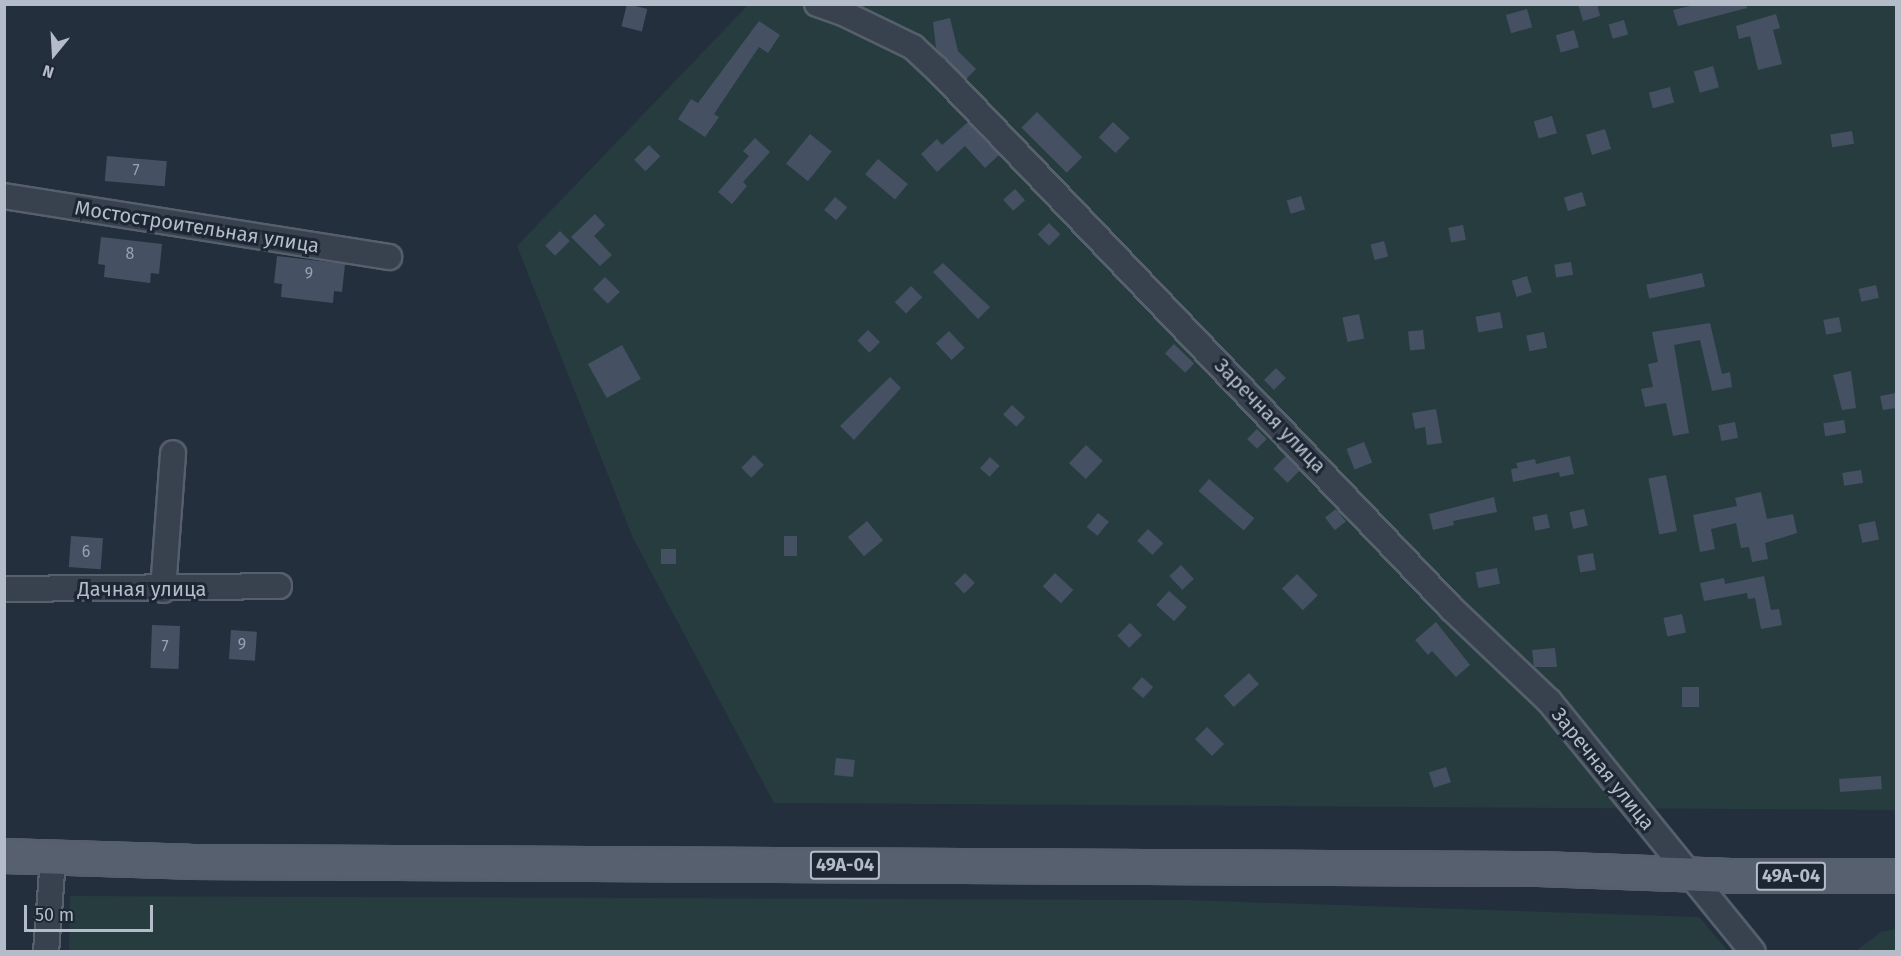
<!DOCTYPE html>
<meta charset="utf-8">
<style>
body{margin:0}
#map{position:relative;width:1901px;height:956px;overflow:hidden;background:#242f3e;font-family:"Fira Sans",sans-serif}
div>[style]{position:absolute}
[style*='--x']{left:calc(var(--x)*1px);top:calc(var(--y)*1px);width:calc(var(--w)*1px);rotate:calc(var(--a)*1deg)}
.green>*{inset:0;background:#263c3f}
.building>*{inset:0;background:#455162;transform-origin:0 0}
.roads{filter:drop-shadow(2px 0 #565f6c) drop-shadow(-2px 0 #565f6c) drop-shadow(0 2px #565f6c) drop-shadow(0 -2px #565f6c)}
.minor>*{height:24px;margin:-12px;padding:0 12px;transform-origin:12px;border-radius:12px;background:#38414e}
.major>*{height:32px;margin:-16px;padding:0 16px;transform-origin:16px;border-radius:16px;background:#56606e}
span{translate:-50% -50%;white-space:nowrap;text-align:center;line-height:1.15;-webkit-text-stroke:6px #1d2633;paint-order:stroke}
.number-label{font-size:16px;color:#98a1af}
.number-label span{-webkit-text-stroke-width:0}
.shield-label span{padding:2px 4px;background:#1d2633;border:2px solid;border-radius:4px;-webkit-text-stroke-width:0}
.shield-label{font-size:18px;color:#b4bcc9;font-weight:700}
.street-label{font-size:20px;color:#b4bcc9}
.frame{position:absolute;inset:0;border:6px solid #b4bcc9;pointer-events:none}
.north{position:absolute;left:24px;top:24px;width:60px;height:60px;-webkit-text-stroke:4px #1d2633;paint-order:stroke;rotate:198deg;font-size:16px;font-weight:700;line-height:24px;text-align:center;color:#b4bcc9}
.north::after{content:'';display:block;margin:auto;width:21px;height:27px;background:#b4bcc9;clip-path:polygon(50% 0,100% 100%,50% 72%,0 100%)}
.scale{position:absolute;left:24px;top:905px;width:129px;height:27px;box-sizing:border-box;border:3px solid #b4bcc9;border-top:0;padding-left:8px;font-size:18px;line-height:21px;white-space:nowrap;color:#b4bcc9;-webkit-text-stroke:4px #1d2633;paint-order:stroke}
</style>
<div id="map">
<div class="green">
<i style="clip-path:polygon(748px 5px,1896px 5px,1896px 810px,774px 803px,633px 538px,517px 246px)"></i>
<i style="clip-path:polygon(70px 896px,1185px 900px,1699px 917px,1728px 951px,69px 952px)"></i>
<i style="clip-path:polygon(1896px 929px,1896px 951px,1856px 951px,1881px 932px)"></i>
</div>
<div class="building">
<i style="left:627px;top:4px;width:21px;height:23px;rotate:14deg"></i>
<i style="clip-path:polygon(1578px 4px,1597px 4px,1600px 16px,1583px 21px)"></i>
<i style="clip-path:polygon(1699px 4px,1746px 4px,1747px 8px,1678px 26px,1673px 10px)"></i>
<i style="left:1527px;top:9px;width:19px;height:22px;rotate:74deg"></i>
<i style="clip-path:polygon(1776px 14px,1780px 28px,1773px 30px,1782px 64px,1758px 70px,1750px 36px,1739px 39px,1736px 26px)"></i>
<i style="clip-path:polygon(950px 18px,958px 51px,976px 69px,966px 79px,936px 48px,933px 22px)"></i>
<i style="left:1624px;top:20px;width:15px;height:16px;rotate:74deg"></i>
<i style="clip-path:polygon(759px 21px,780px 35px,768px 53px,759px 47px,714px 114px,719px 117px,705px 137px,678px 119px,691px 99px,698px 103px)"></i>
<i style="left:1574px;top:30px;width:18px;height:19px;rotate:74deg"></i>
<i style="left:1713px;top:66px;width:22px;height:20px;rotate:74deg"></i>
<i style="left:1670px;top:87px;width:16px;height:22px;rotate:75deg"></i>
<i style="left:1037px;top:112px;width:64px;height:22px;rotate:45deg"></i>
<i style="left:1552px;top:116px;width:18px;height:19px;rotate:74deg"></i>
<i style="clip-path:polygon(968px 122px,999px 155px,985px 168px,965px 146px,937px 172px,921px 154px,937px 139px,942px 145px)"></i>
<i style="left:1113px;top:122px;width:23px;height:21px;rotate:43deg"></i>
<i style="left:1605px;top:129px;width:21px;height:20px;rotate:73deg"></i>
<i style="left:1852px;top:131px;width:13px;height:22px;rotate:81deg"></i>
<i style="left:810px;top:134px;width:28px;height:38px;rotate:39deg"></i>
<i style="clip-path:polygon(755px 138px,770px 152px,743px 182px,747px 186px,732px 204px,718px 192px,749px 156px,743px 151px)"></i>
<i style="left:649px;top:145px;width:16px;height:21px;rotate:45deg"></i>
<i style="left:107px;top:156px;width:60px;height:25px;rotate:5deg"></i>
<i style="left:878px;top:159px;width:39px;height:20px;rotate:40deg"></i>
<i style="left:1015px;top:189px;width:15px;height:16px;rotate:48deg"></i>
<i style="left:1582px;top:192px;width:14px;height:19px;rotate:73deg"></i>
<i style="left:1301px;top:196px;width:14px;height:15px;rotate:73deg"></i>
<i style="left:835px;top:197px;width:16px;height:17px;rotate:40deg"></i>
<i style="clip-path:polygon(595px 214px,605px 225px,594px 236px,612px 255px,600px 266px,571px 237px)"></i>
<i style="left:1049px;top:223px;width:16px;height:16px;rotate:45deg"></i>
<i style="left:1463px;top:225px;width:15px;height:15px;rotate:79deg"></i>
<i style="left:560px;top:231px;width:14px;height:21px;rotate:45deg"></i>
<i style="clip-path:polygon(101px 237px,162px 244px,159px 274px,151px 273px,150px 283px,104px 277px,105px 265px,98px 264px)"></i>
<i style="left:1384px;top:241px;width:16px;height:14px;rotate:75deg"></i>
<i style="clip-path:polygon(277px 256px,345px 264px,342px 292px,334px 291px,333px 303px,281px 297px,282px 284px,274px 283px)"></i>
<i style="left:1571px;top:262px;width:13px;height:17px;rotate:81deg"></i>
<i style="clip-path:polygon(943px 263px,990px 307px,978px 319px,933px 272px)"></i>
<i style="left:1702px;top:273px;width:14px;height:57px;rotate:78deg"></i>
<i style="left:1527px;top:276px;width:17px;height:16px;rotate:73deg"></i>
<i style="left:605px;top:277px;width:21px;height:17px;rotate:45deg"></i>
<i style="left:1876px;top:285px;width:13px;height:18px;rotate:77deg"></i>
<i style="left:911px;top:286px;width:16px;height:23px;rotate:45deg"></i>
<i style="left:1500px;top:312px;width:16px;height:25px;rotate:79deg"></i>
<i style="left:1359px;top:314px;width:25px;height:17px;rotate:78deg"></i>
<i style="left:1839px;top:317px;width:15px;height:16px;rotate:79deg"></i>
<i style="clip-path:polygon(1710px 323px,1722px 374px,1730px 372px,1732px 387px,1712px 391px,1700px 340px,1674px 345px,1689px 433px,1673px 436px,1666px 403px,1645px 407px,1641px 389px,1653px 387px,1648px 364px,1658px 362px,1652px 332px)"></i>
<i style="left:868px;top:330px;width:17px;height:15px;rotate:45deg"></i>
<i style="left:1423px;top:330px;width:19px;height:15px;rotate:84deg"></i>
<i style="left:949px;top:331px;width:23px;height:18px;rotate:47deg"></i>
<i style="left:1544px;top:332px;width:16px;height:18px;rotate:79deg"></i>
<i style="left:1174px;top:344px;width:28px;height:13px;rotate:44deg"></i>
<i style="left:622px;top:345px;width:39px;height:39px;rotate:61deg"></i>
<i style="left:1276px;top:368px;width:14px;height:17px;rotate:45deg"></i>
<i style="clip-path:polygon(1851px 371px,1856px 408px,1842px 410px,1833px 375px)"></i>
<i style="clip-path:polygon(890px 377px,901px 388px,854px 440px,840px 426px)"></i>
<i style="clip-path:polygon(1896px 393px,1896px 408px,1883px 410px,1880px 396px)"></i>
<i style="left:1012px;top:405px;width:18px;height:13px;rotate:43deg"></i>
<i style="clip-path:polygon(1436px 409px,1442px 443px,1427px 445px,1425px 427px,1415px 429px,1412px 413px)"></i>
<i style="left:1844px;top:420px;width:13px;height:21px;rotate:81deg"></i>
<i style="left:1735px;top:422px;width:16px;height:17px;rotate:79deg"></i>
<i style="left:1257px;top:429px;width:14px;height:14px;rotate:45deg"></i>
<i style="left:1364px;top:442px;width:22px;height:19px;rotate:68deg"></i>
<i style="left:1086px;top:445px;width:23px;height:25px;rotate:43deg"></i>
<i style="left:754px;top:455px;width:14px;height:18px;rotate:45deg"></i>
<i style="left:1286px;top:456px;width:20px;height:18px;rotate:45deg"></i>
<i style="clip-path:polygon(1570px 456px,1574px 474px,1560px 477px,1559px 472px,1513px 482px,1511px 469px,1518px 468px,1516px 463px,1535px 459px,1536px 464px)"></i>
<i style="left:990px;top:457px;width:13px;height:15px;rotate:42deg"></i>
<i style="left:1861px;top:470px;width:13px;height:19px;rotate:81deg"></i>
<i style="left:1666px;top:475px;width:57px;height:18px;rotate:79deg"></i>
<i style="left:1209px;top:479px;width:60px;height:16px;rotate:41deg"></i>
<i style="clip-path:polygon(1761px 492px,1767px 519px,1793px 514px,1797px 533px,1765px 543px,1768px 559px,1752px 562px,1749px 547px,1741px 548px,1736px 523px,1711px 529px,1715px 549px,1700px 552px,1693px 515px,1737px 506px,1735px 498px)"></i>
<i style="clip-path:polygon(1494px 497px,1497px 512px,1453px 521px,1454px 525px,1433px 530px,1429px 514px)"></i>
<i style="left:1336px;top:509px;width:16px;height:14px;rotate:52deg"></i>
<i style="left:1584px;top:509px;width:17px;height:15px;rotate:77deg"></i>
<i style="left:1098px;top:513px;width:14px;height:18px;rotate:39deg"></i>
<i style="left:1547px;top:514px;width:14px;height:15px;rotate:78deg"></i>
<i style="left:867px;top:521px;width:25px;height:25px;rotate:50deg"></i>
<i style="left:1875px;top:521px;width:19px;height:17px;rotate:78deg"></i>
<i style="left:1148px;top:529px;width:21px;height:16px;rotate:43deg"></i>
<i style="left:71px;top:536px;width:32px;height:31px;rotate:4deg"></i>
<i style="left:784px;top:536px;width:13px;height:20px"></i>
<i style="left:676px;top:549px;width:15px;height:15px;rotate:90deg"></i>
<i style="left:1593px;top:553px;width:17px;height:16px;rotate:80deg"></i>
<i style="left:1181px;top:565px;width:19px;height:16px;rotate:47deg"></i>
<i style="left:1497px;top:568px;width:16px;height:22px;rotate:79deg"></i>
<i style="left:965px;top:573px;width:14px;height:15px;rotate:45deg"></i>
<i style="left:1055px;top:573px;width:25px;height:18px;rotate:43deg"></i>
<i style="left:1297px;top:574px;width:30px;height:21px;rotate:46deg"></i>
<i style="clip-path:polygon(1764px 576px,1771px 610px,1779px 609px,1782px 625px,1761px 629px,1755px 598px,1748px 599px,1747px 593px,1704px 601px,1700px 583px,1724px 578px,1725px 584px)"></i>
<i style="left:1169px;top:591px;width:24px;height:19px;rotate:42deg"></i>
<i style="left:1682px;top:614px;width:19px;height:19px;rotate:78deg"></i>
<i style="clip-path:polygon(1436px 622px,1470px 665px,1456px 677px,1432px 651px,1428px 655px,1415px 640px)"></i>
<i style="left:1130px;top:623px;width:17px;height:18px;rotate:45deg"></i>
<i style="left:152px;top:625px;width:28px;height:43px;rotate:2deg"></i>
<i style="left:231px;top:630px;width:26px;height:29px;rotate:4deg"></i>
<i style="clip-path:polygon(1555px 648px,1557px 667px,1534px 667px,1532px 650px)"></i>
<i style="left:1249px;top:673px;width:15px;height:34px;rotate:48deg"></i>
<i style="left:1142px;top:677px;width:15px;height:15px;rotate:42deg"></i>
<i style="left:1682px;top:687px;width:17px;height:20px"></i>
<i style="left:1207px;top:727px;width:24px;height:17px;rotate:45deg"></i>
<i style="left:836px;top:758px;width:19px;height:17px;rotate:6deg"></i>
<i style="left:1446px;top:767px;width:16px;height:18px;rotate:72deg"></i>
<i style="left:1881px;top:776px;width:13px;height:42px;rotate:86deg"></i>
</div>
<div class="roads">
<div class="minor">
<i style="--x:817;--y:4;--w:28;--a:19"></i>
<i style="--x:843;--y:13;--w:78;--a:25.9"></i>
<i style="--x:913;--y:47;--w:33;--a:43"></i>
<i style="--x:937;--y:69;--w:745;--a:46.36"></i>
<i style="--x:1451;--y:608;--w:135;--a:43.5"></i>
<i style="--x:1549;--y:701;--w:323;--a:50.9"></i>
<i style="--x:4;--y:196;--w:390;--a:9"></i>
<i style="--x:4;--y:589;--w:275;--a:-0.6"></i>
<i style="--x:163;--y:590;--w:137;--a:-85.8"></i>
<i style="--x:46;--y:952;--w:93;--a:-85.7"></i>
</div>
<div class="major">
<i style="--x:4;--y:856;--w:186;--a:1.8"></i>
<i style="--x:190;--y:862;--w:1349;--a:0.3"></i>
<i style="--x:1539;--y:869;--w:192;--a:2.1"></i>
<i style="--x:1731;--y:876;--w:165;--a:0"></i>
</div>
</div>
<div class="number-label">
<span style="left:136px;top:171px">7</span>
<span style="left:130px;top:254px">8</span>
<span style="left:309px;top:274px">9</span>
<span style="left:86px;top:552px">6</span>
<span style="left:242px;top:645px">9</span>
<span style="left:165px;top:647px">7</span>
</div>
<div class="shield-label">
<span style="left:845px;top:865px">49А-04</span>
<span style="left:1791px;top:876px">49А-04</span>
</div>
<div class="street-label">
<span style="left:197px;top:227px;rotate:9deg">Мостостроительная улица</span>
<span style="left:1270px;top:416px;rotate:46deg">Заречная улица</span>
<span style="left:142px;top:589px">Дачная улица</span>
<span style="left:1603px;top:769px;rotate:51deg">Заречная улица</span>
</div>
<div class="frame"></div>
<div class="north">N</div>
<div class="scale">50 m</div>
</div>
